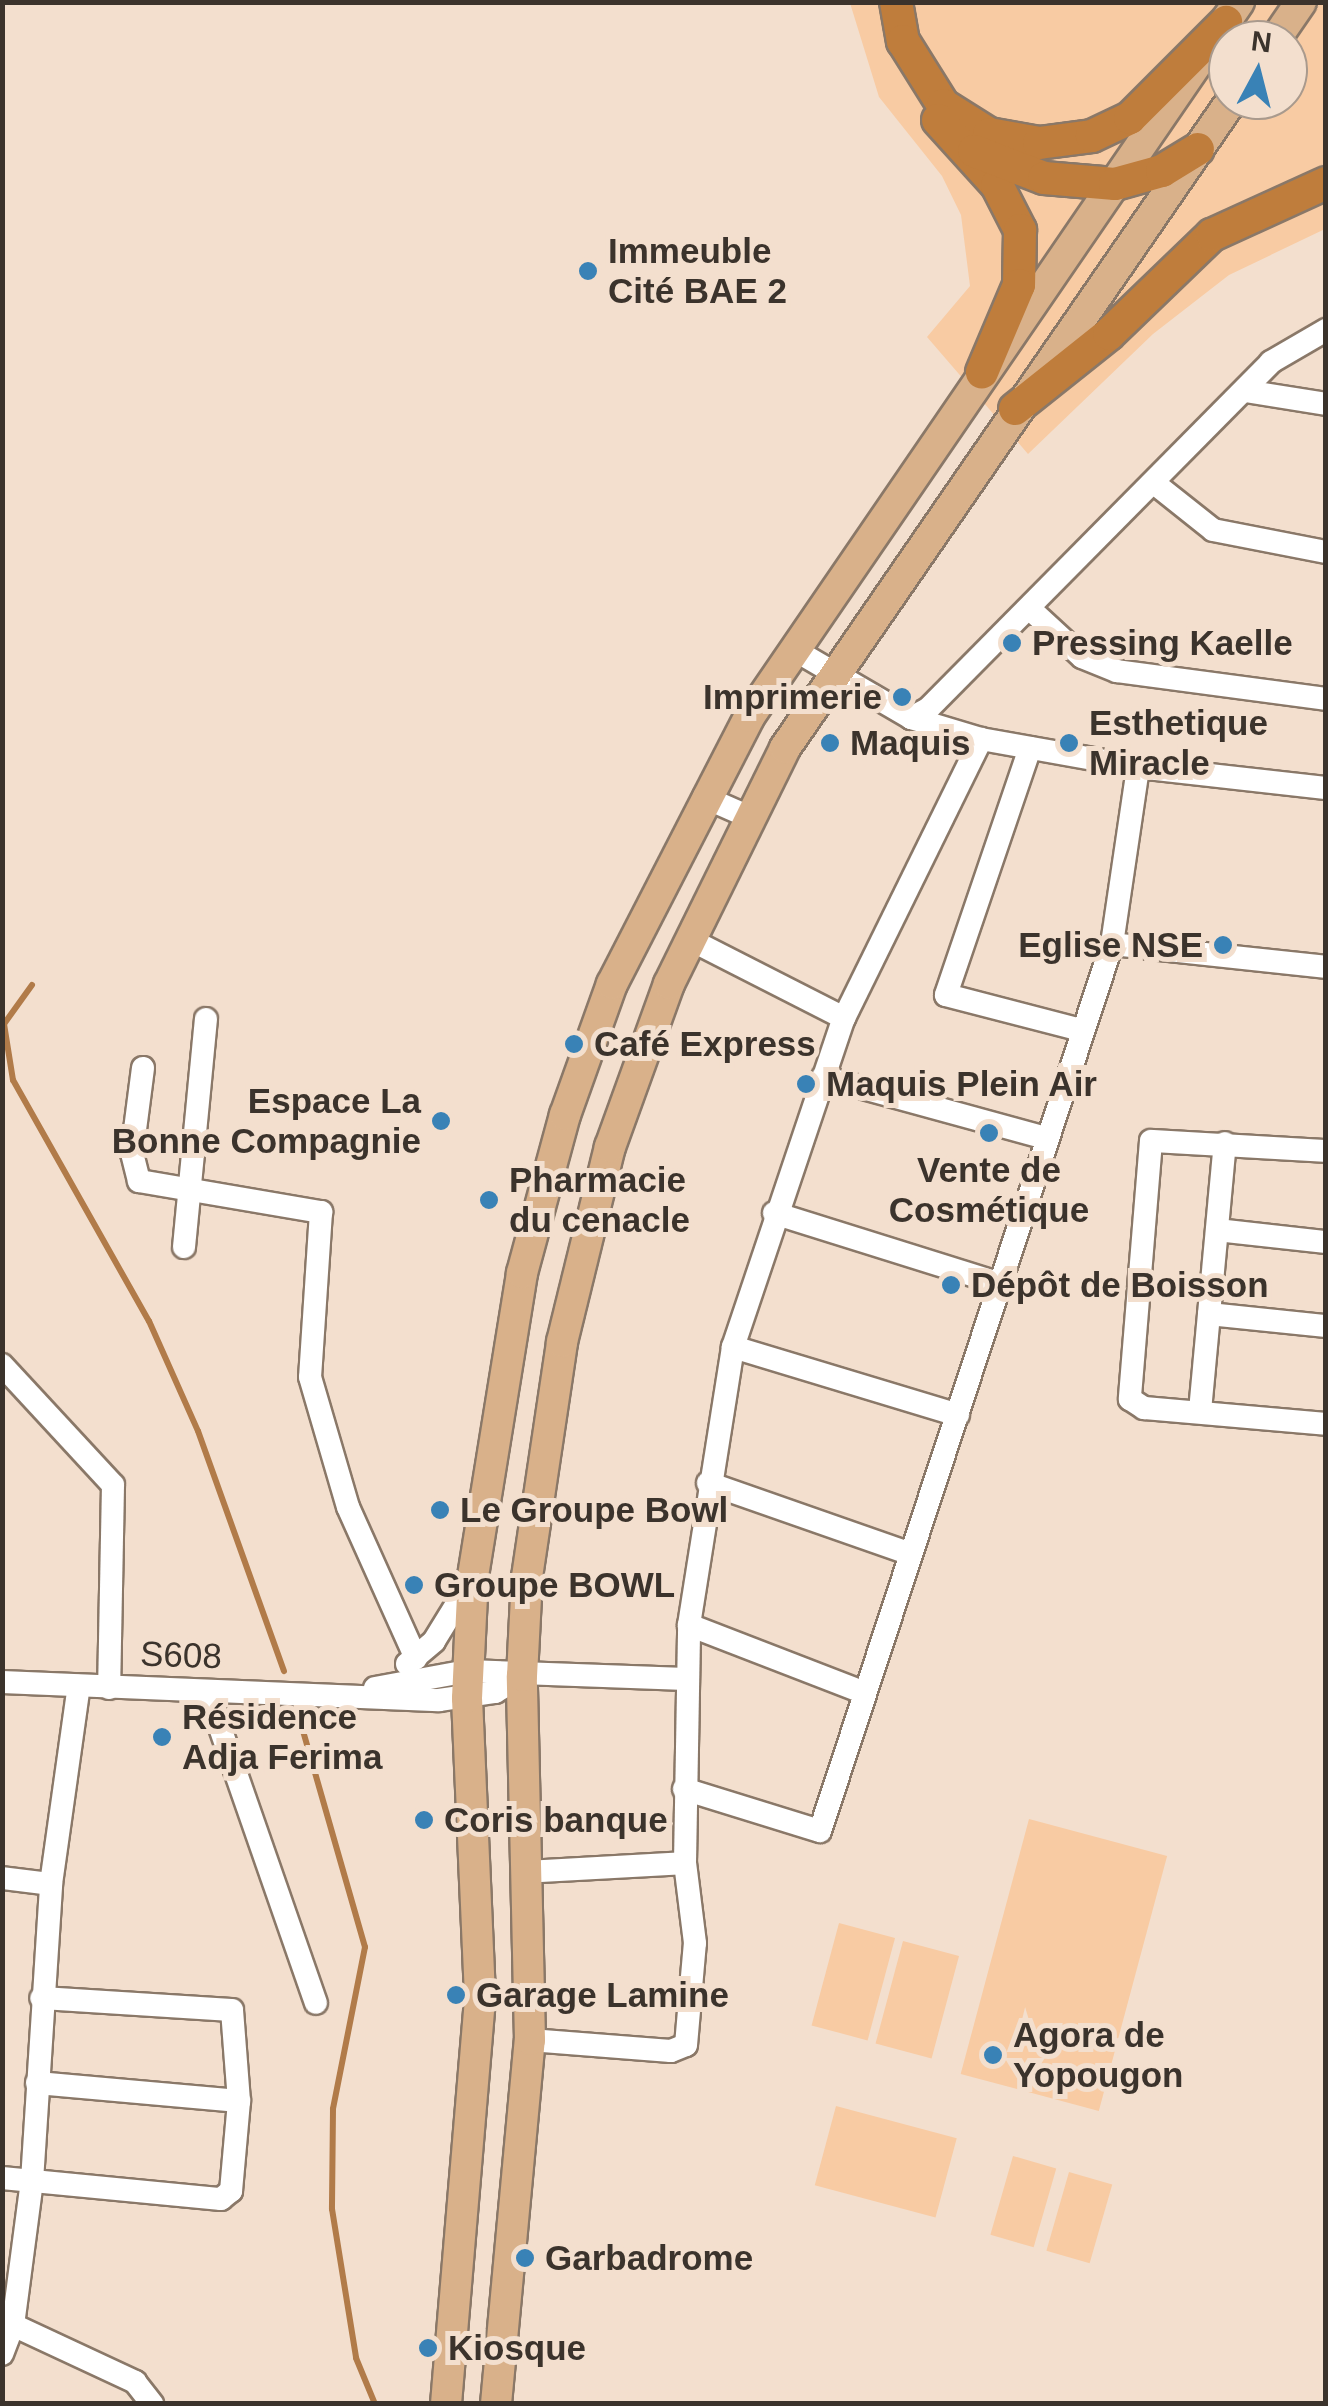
<!DOCTYPE html>
<meta charset="utf-8">
<style>
body{margin:0}
#map{position:relative;width:1328px;height:2406px;overflow:hidden;background:#f3dfce;font-family:Arial,sans-serif}
div>[style]{position:absolute}
[style*='--x']{left:calc(var(--x)*1px);top:calc(var(--y)*1px);width:calc(var(--w)*1px);rotate:calc(var(--a)*1deg)}
.green>*{inset:0;background:#f8cba3;transform-origin:0 0}
.stream>*{height:6px;margin:-3px;padding:0 3px;transform-origin:3px;border-radius:3px;background:#b17b49}
.roads{filter:drop-shadow(2px 0 #8a7868) drop-shadow(-2px 0 #8a7868) drop-shadow(0 2px #8a7868) drop-shadow(0 -2px #8a7868)}
.minor>*{height:22px;margin:-11px;padding:0 11px;transform-origin:11px;border-radius:11px;background:#fff}
.major>*{height:30px;margin:-15px;padding:0 15px;transform-origin:15px;border-radius:15px;background:#d9b18a}
.highway>*{height:32px;margin:-16px;padding:0 16px;transform-origin:16px;border-radius:16px;background:#bf7d3c}
.dots>*{width:28px;height:28px;translate:-50% -50%;box-sizing:border-box;border:5px solid #f3dfce;border-radius:50%}
span{translate:-50% -50%;white-space:nowrap;text-align:center;line-height:1.15;-webkit-text-stroke:10px #f3dfce;paint-order:stroke}
.poi-label{font-size:35px;color:#3b332c;font-weight:700}
.left{translate:0 -50%;text-align:left}
.right{translate:-100% -50%;text-align:right}
.street-label{font-size:35px;color:#3b332c}
.frame{position:absolute;inset:0;border:5px solid #3b332c;pointer-events:none}
.north{position:absolute;left:1208px;top:20px;width:100px;height:100px;box-sizing:border-box;background:#f3dfce;border:2px solid #a99a8d;border-radius:50%;rotate:7deg;font-size:28px;font-weight:700;line-height:40px;text-align:center;color:#3b332c}
.north::after{content:'';display:block;margin:auto;width:35px;height:45px;background:#3982b6;clip-path:polygon(50% 0,100% 100%,50% 72%,0 100%)}
</style>
<div id="map">
<div class="green">
<i style="clip-path:polygon(evenodd,850px 3px,1325px 3px,1325px 229px,1229px 275px,1153px 334px,1028px 454px,927px 337px,970px 286px,961px 215px,942px 176px,879px 97px,850px 3px,1228px 40px,1288px 40px,1288px 100px,1228px 100px,1228px 40px)"></i>
<i style="left:1029px;top:1819px;width:143px;height:264px;rotate:15deg"></i>
<i style="left:839px;top:1923px;width:58px;height:106px;rotate:15deg"></i>
<i style="left:903px;top:1941px;width:58px;height:106px;rotate:15deg"></i>
<i style="left:836px;top:2106px;width:125px;height:82px;rotate:15deg"></i>
<i style="left:1013px;top:2156px;width:45px;height:82px;rotate:16deg"></i>
<i style="left:1069px;top:2172px;width:45px;height:82px;rotate:16deg"></i>
</div>
<div class="stream">
<i style="--x:32;--y:985;--w:48;--a:125.7"></i>
<i style="--x:4;--y:1024;--w:57;--a:80.9"></i>
<i style="--x:13;--y:1080;--w:277;--a:60.6"></i>
<i style="--x:149;--y:1321;--w:120;--a:66"></i>
<i style="--x:198;--y:1431;--w:255;--a:70.3"></i>
<i style="--x:295;--y:1703;--w:254;--a:74"></i>
<i style="--x:365;--y:1947;--w:165;--a:101.2"></i>
<i style="--x:333;--y:2109;--w:100;--a:90.6"></i>
<i style="--x:332;--y:2209;--w:151;--a:80.8"></i>
<i style="--x:356;--y:2358;--w:50;--a:67.6"></i>
</div>
<div class="roads">
<div class="minor">
<i style="--x:1245;--y:391;--w:82;--a:9.1"></i>
<i style="--x:1154;--y:483;--w:75;--a:38.5"></i>
<i style="--x:1213;--y:530;--w:115;--a:11"></i>
<i style="--x:1030;--y:609;--w:71;--a:42.7"></i>
<i style="--x:1082;--y:657;--w:38;--a:22"></i>
<i style="--x:1117;--y:671;--w:211;--a:7.6"></i>
<i style="--x:793;--y:649;--w:137;--a:30.3"></i>
<i style="--x:911;--y:718;--w:19;--a:-28"></i>
<i style="--x:928;--y:709;--w:488;--a:-45.3"></i>
<i style="--x:1271;--y:362;--w:64;--a:-30.2"></i>
<i style="--x:911;--y:718;--w:73;--a:16.7"></i>
<i style="--x:981;--y:739;--w:159;--a:10.1"></i>
<i style="--x:1138;--y:767;--w:189;--a:6.4"></i>
<i style="--x:1030;--y:748;--w:261;--a:108.8"></i>
<i style="--x:946;--y:995;--w:139;--a:14.5"></i>
<i style="--x:704;--y:797;--w:47;--a:23.8"></i>
<i style="--x:689;--y:939;--w:174;--a:27"></i>
<i style="--x:1112;--y:944;--w:215;--a:6.1"></i>
<i style="--x:143;--y:1068;--w:86;--a:97.4"></i>
<i style="--x:132;--y:1153;--w:29;--a:76"></i>
<i style="--x:139;--y:1181;--w:185;--a:9.7"></i>
<i style="--x:321;--y:1212;--w:165;--a:93.8"></i>
<i style="--x:310;--y:1377;--w:135;--a:73.7"></i>
<i style="--x:348;--y:1507;--w:166;--a:65.8"></i>
<i style="--x:823;--y:1077;--w:228;--a:15.3"></i>
<i style="--x:1326;--y:1151;--w:175;--a:-176.7"></i>
<i style="--x:1151;--y:1141;--w:259;--a:94.7"></i>
<i style="--x:1130;--y:1399;--w:17;--a:33"></i>
<i style="--x:1144;--y:1408;--w:183;--a:5"></i>
<i style="--x:774;--y:1213;--w:235;--a:17.4"></i>
<i style="--x:1217;--y:1230;--w:110;--a:6.3"></i>
<i style="--x:184;--y:1247;--w:229;--a:-84.5"></i>
<i style="--x:1209;--y:1314;--w:118;--a:5.9"></i>
<i style="--x:733;--y:1347;--w:235;--a:16.8"></i>
<i style="--x:2;--y:1365;--w:163;--a:47.2"></i>
<i style="--x:113;--y:1485;--w:203;--a:91.1"></i>
<i style="--x:1200;--y:1411;--w:269;--a:-84.7"></i>
<i style="--x:708;--y:1483;--w:212;--a:19.3"></i>
<i style="--x:689;--y:1625;--w:186;--a:21.1"></i>
<i style="--x:407;--y:1664;--w:35;--a:-40"></i>
<i style="--x:434;--y:1641;--w:67;--a:-58.4"></i>
<i style="--x:2;--y:1682;--w:437;--a:2.4"></i>
<i style="--x:439;--y:1700;--w:57;--a:-8.1"></i>
<i style="--x:495;--y:1692;--w:31;--a:-31"></i>
<i style="--x:375;--y:1688;--w:95;--a:-10.4"></i>
<i style="--x:468;--y:1671;--w:218;--a:2.1"></i>
<i style="--x:208;--y:1693;--w:328;--a:70.8"></i>
<i style="--x:684;--y:1789;--w:142;--a:17.2"></i>
<i style="--x:820;--y:1831;--w:934;--a:-71.78"></i>
<i style="--x:1112;--y:944;--w:179;--a:-81.6"></i>
<i style="--x:524;--y:1872;--w:161;--a:-3.2"></i>
<i style="--x:685;--y:1863;--w:238;--a:-89"></i>
<i style="--x:689;--y:1625;--w:281;--a:-81"></i>
<i style="--x:733;--y:1347;--w:347;--a:-71.4"></i>
<i style="--x:844;--y:1018;--w:311;--a:-63.8"></i>
<i style="--x:2;--y:1878;--w:49;--a:7"></i>
<i style="--x:530;--y:2040;--w:141;--a:4.5"></i>
<i style="--x:671;--y:2051;--w:16;--a:-22"></i>
<i style="--x:686;--y:2045;--w:102;--a:-85"></i>
<i style="--x:695;--y:1943;--w:81;--a:-97.1"></i>
<i style="--x:37;--y:2083;--w:203;--a:5.1"></i>
<i style="--x:2;--y:2178;--w:220;--a:5.5"></i>
<i style="--x:221;--y:2199;--w:13;--a:-39"></i>
<i style="--x:231;--y:2191;--w:90;--a:-84.9"></i>
<i style="--x:239;--y:2101;--w:91;--a:-94.4"></i>
<i style="--x:232;--y:2010;--w:191;--a:-176.4"></i>
<i style="--x:13;--y:2325;--w:135;--a:25"></i>
<i style="--x:135;--y:2382;--w:28;--a:52"></i>
<i style="--x:2;--y:2354;--w:31;--a:-69"></i>
<i style="--x:13;--y:2325;--w:145;--a:-82.5"></i>
<i style="--x:32;--y:2181;--w:298;--a:-86.3"></i>
<i style="--x:51;--y:1884;--w:200;--a:-82"></i>
</div>
<div class="major">
<i style="--x:1275;--y:40;--w:46;--a:-55.6"></i>
<i style="--x:446;--y:2404;--w:409;--a:-85.2"></i>
<i style="--x:480;--y:1996;--w:298;--a:-92.5"></i>
<i style="--x:467;--y:1698;--w:122;--a:-87.2"></i>
<i style="--x:473;--y:1576;--w:307;--a:-80.8"></i>
<i style="--x:522;--y:1273;--w:164;--a:-74.8"></i>
<i style="--x:565;--y:1115;--w:139;--a:-70.3"></i>
<i style="--x:612;--y:984;--w:300;--a:-62.8"></i>
<i style="--x:749;--y:717;--w:867;--a:-55.58"></i>
<i style="--x:496;--y:2404;--w:366;--a:-84.7"></i>
<i style="--x:530;--y:2040;--w:364;--a:-91.3"></i>
<i style="--x:522;--y:1676;--w:99;--a:-87.1"></i>
<i style="--x:527;--y:1577;--w:238;--a:-81.5"></i>
<i style="--x:562;--y:1342;--w:201;--a:-76.2"></i>
<i style="--x:610;--y:1147;--w:173;--a:-70.1"></i>
<i style="--x:669;--y:984;--w:263;--a:-63.8"></i>
<i style="--x:785;--y:748;--w:787;--a:-55.4"></i>
</div>
<div class="highway">
<i style="--x:896;--y:2;--w:40;--a:80"></i>
<i style="--x:903;--y:41;--w:75;--a:58"></i>
<i style="--x:943;--y:105;--w:54;--a:32.2"></i>
<i style="--x:989;--y:134;--w:51;--a:10.2"></i>
<i style="--x:1039;--y:143;--w:53;--a:-7.5"></i>
<i style="--x:1092;--y:136;--w:42;--a:-25.3"></i>
<i style="--x:1130;--y:118;--w:136;--a:-45"></i>
<i style="--x:938;--y:120;--w:88;--a:47.8"></i>
<i style="--x:997;--y:185;--w:51;--a:62.9"></i>
<i style="--x:1020;--y:230;--w:55;--a:91"></i>
<i style="--x:1019;--y:285;--w:95;--a:113"></i>
<i style="--x:974;--y:151;--w:75;--a:21.1"></i>
<i style="--x:1044;--y:178;--w:71;--a:4.8"></i>
<i style="--x:1115;--y:184;--w:49;--a:-15.5"></i>
<i style="--x:1162;--y:171;--w:42;--a:-31.4"></i>
<i style="--x:1015;--y:409;--w:120;--a:-38.6"></i>
<i style="--x:1109;--y:334;--w:143;--a:-43.9"></i>
<i style="--x:1212;--y:235;--w:125;--a:-24.5"></i>
</div>
</div>
<div class="dots">
<i style="left:588px;top:271px;background:#3982b6"></i>
<i style="left:1012px;top:643px;background:#3982b6"></i>
<i style="left:902px;top:697px;background:#3982b6"></i>
<i style="left:830px;top:743px;background:#3982b6"></i>
<i style="left:1069px;top:743px;background:#3982b6"></i>
<i style="left:1223px;top:945px;background:#3982b6"></i>
<i style="left:574px;top:1044px;background:#3982b6"></i>
<i style="left:806px;top:1084px;background:#3982b6"></i>
<i style="left:441px;top:1121px;background:#3982b6"></i>
<i style="left:989px;top:1133px;background:#3982b6"></i>
<i style="left:489px;top:1200px;background:#3982b6"></i>
<i style="left:951px;top:1285px;background:#3982b6"></i>
<i style="left:440px;top:1510px;background:#3982b6"></i>
<i style="left:414px;top:1585px;background:#3982b6"></i>
<i style="left:162px;top:1737px;background:#3982b6"></i>
<i style="left:424px;top:1820px;background:#3982b6"></i>
<i style="left:456px;top:1995px;background:#3982b6"></i>
<i style="left:993px;top:2055px;background:#3982b6"></i>
<i style="left:525px;top:2258px;background:#3982b6"></i>
<i style="left:428px;top:2348px;background:#3982b6"></i>
</div>
<div class="poi-label">
<span class="left" style="left:608px;top:271px">Immeuble<br>Cité BAE 2</span>
<span class="left" style="left:1032px;top:643px">Pressing Kaelle</span>
<span class="right" style="left:882px;top:697px">Imprimerie</span>
<span class="left" style="left:1089px;top:743px">Esthetique<br>Miracle</span>
<span class="left" style="left:850px;top:743px">Maquis</span>
<span class="right" style="left:1203px;top:945px">Eglise NSE</span>
<span class="left" style="left:594px;top:1044px">Café Express</span>
<span class="left" style="left:826px;top:1084px">Maquis Plein Air</span>
<span class="right" style="left:421px;top:1121px">Espace La<br>Bonne Compagnie</span>
<span style="left:989px;top:1190px">Vente de<br>Cosmétique</span>
<span class="left" style="left:509px;top:1200px">Pharmacie<br>du cenacle</span>
<span class="left" style="left:971px;top:1285px">Dépôt de Boisson</span>
<span class="left" style="left:460px;top:1510px">Le Groupe Bowl</span>
<span class="left" style="left:434px;top:1585px">Groupe BOWL</span>
<span class="left" style="left:182px;top:1737px">Résidence<br>Adja Ferima</span>
<span class="left" style="left:444px;top:1820px">Coris banque</span>
<span class="left" style="left:476px;top:1995px">Garage Lamine</span>
<span class="left" style="left:1013px;top:2055px">Agora de<br>Yopougon</span>
<span class="left" style="left:545px;top:2258px">Garbadrome</span>
<span class="left" style="left:448px;top:2348px">Kiosque</span>
</div>
<div class="street-label">
<span style="left:181px;top:1655px;rotate:2deg">S608</span>
</div>
<div class="frame"></div>
<div class="north">N</div>
</div>
